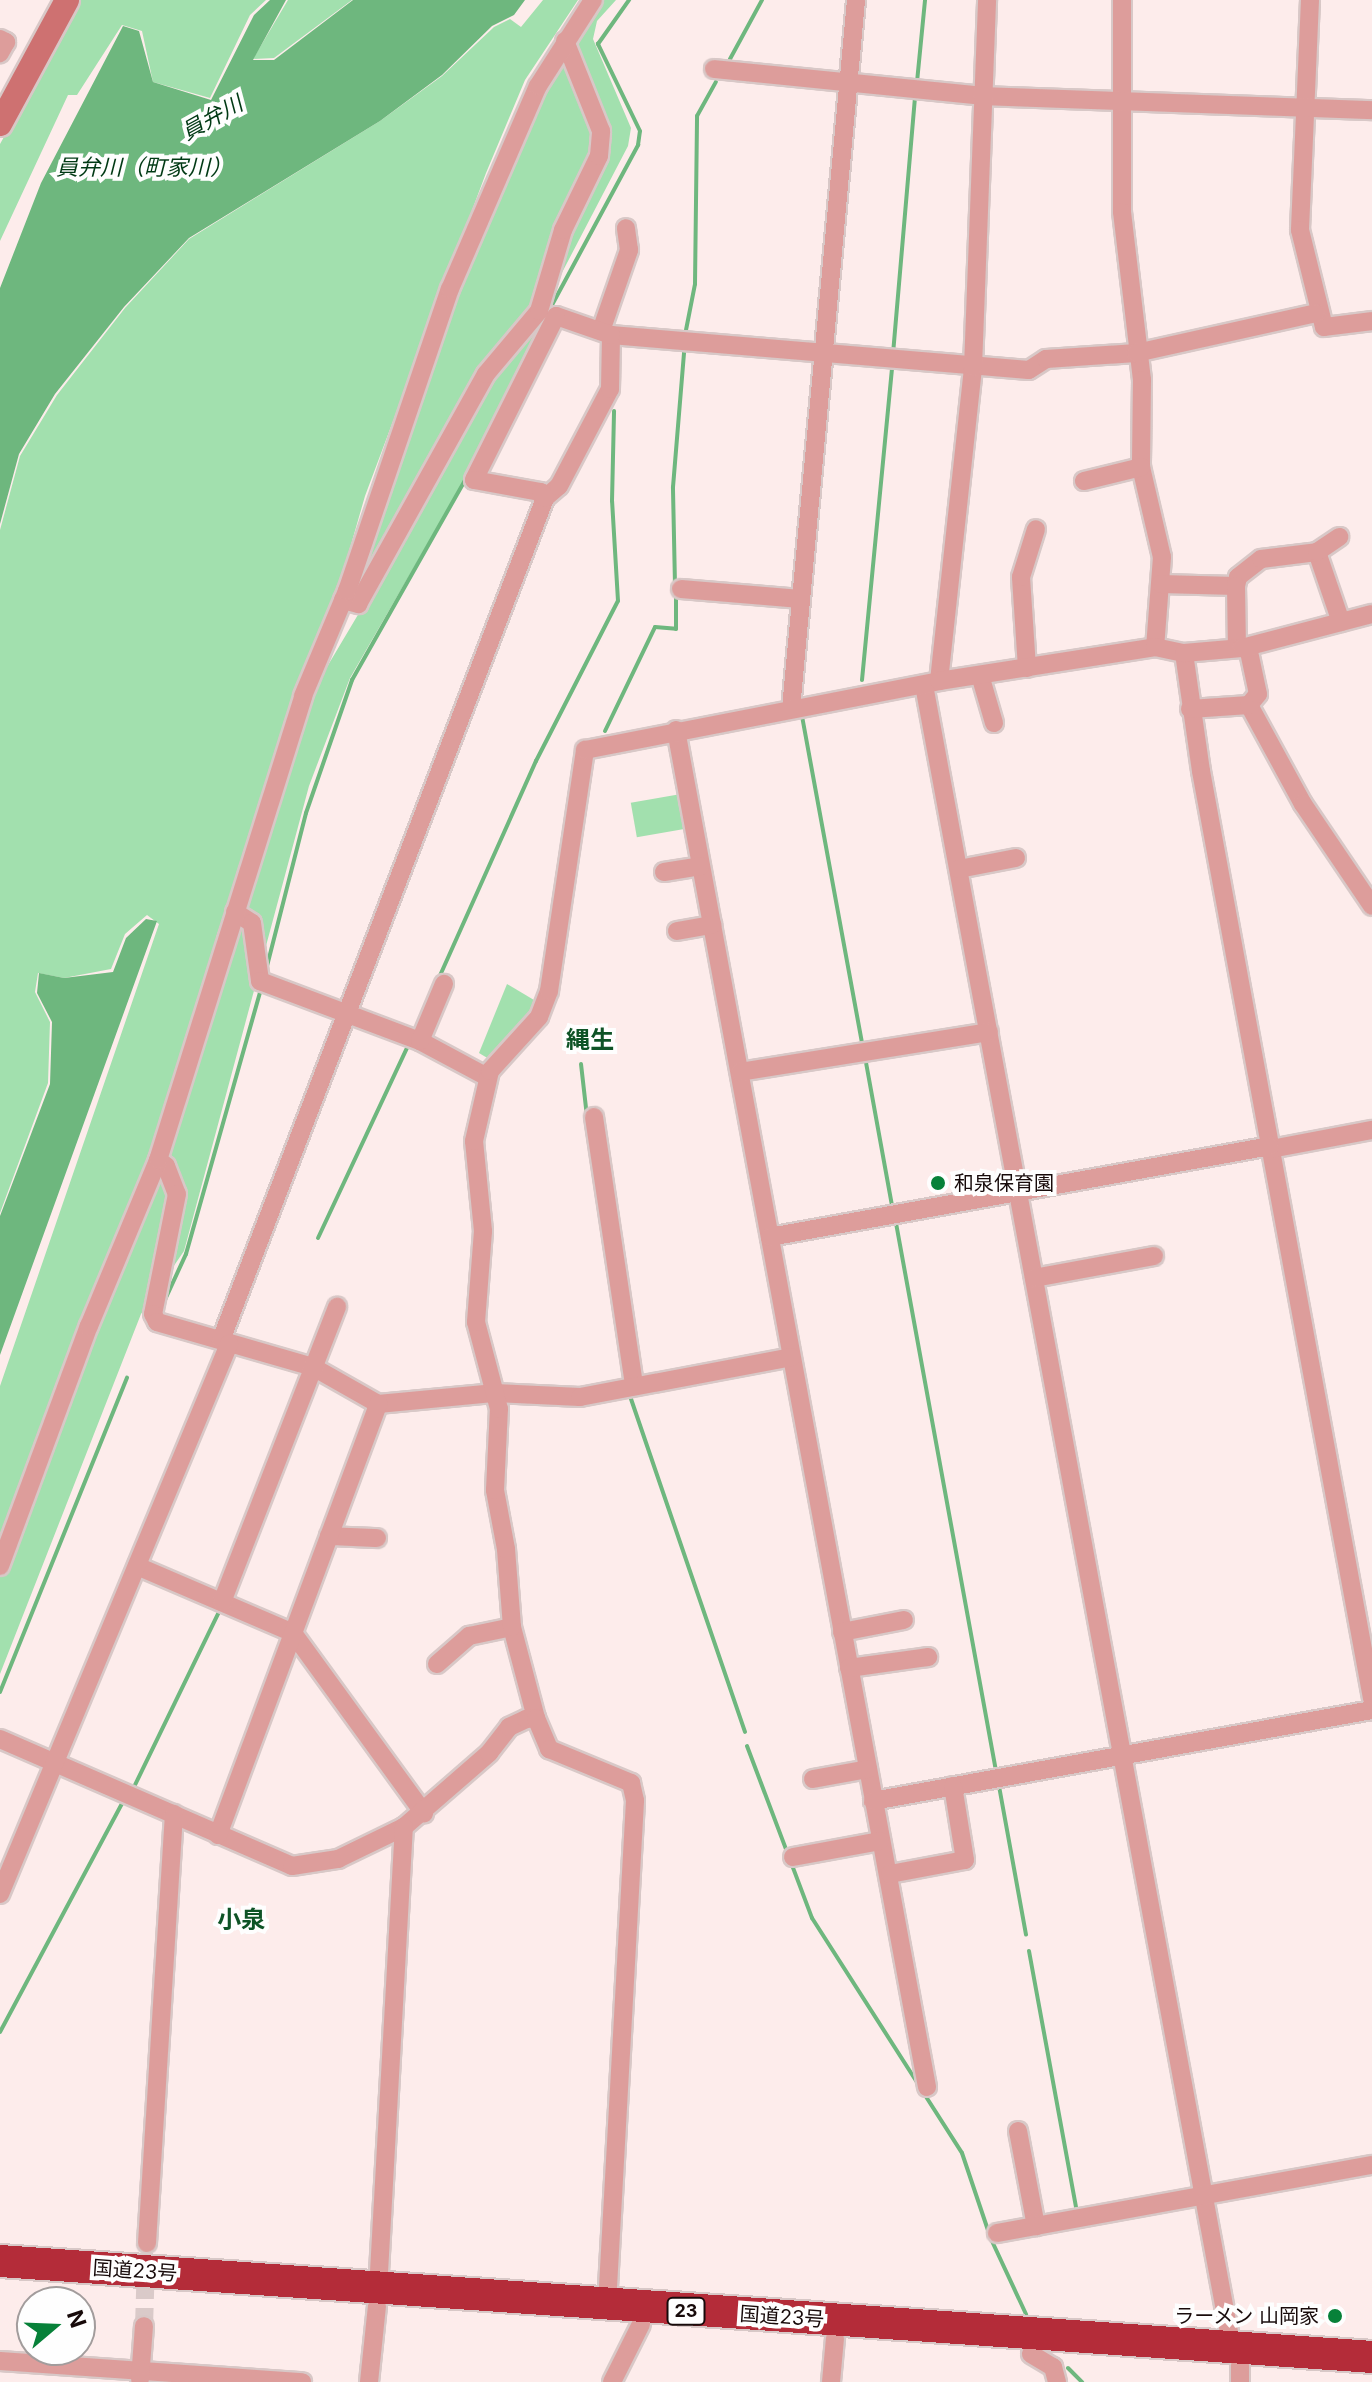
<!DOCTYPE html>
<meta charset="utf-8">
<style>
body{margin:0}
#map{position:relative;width:1372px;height:2382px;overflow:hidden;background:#fdeceb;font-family:Inter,"Noto Sans JP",sans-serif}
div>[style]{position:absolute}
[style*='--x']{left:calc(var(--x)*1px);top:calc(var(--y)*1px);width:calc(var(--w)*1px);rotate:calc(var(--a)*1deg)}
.green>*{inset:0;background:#a2e0ae;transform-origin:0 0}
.water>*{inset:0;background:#6eb77e}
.stream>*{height:4px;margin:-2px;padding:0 2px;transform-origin:2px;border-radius:2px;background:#6eb77e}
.street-tunnel>*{height:18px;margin-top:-9px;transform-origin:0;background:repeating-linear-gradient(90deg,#dacac9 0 18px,transparent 0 27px)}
.roads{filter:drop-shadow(2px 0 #d8c8c7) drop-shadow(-2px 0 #d8c8c7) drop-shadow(0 2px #d8c8c7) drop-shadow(0 -2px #d8c8c7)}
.street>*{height:18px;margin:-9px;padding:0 9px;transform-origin:9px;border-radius:9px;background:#dd9d9b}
.secondary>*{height:24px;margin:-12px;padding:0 12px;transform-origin:12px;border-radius:12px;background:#ce7171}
.highway>*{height:32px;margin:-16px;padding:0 16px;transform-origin:16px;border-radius:16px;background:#b42c39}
.dots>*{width:22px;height:22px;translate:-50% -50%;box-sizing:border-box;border:4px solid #fefefe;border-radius:50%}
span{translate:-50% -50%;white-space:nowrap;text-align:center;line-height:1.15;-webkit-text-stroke:8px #fefefe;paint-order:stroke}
.shield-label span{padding:2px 6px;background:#fefefe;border:2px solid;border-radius:6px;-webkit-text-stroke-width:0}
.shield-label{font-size:18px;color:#170a0a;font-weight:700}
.poi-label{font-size:20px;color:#170a0a}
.left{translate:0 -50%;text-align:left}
.right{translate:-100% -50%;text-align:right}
.street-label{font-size:20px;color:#170a0a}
.water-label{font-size:22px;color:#003914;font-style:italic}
.quarter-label{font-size:24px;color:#0e5326;font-weight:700}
.north{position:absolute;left:16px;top:2286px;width:80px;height:80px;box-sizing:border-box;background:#fefefe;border:2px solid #a29c9c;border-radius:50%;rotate:71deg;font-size:22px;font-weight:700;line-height:32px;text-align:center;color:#170a0a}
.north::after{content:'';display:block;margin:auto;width:28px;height:36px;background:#078139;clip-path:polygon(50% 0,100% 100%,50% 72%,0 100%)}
</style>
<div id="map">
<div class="green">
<i style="clip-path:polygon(81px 0,266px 0,250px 15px,210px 98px,153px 82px,142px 31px,122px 25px,77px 95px,68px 95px,0 241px,0 144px)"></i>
<i style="clip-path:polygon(288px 0,352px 0,274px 58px,253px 59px)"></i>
<i style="clip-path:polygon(543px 0,578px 0,525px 80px,486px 173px,365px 496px,338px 590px,290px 712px,216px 938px,228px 941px,321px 677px,438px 480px,481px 395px,516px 344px,543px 317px,466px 477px,350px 678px,309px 786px,184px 1251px,141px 1314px,0 1674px,0 1386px,159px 924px,147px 915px,125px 934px,111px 969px,64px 978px,38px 973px,35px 992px,50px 1022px,48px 1083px,0 1213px,0 530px,20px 456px,57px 395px,125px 308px,189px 239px,380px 121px,442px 76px,494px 27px,510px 19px,521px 27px)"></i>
<i style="clip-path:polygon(601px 0,616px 0,597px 21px,593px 39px,631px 128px,628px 146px,555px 286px,564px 236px,607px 128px,574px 41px)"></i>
<i style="clip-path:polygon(559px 63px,571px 69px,595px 139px,587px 163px,529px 306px,479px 375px,374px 572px,347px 598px,454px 295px,521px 136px)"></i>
<i style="left:681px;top:794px;width:35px;height:51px;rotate:80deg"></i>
<i style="clip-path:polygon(507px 984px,539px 1003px,489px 1059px,479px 1053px)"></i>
</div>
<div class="water">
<i style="clip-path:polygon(270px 0,286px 0,253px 60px,274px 60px,353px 0,525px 0,514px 15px,492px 26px,442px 75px,380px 121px,189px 238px,124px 307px,55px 394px,19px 454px,0 524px,0 288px,41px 183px,123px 26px,139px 31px,153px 82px,211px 100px,254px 15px)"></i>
<i style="clip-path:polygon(146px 919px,157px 921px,0 1355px,0 1216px,50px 1084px,52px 1022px,37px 993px,39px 973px,64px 978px,113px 972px,126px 938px)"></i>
</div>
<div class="stream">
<i style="--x:730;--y:59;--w:67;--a:-61.5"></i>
<i style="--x:917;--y:82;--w:82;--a:-84.4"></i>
<i style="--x:552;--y:305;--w:182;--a:-61.7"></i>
<i style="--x:638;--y:145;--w:14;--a:-82"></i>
<i style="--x:640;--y:131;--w:97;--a:-115.8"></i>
<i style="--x:598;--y:44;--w:54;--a:-54.8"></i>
<i style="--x:686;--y:330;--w:47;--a:-78.9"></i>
<i style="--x:695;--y:284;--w:168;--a:-89.3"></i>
<i style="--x:697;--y:116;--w:39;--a:-61"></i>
<i style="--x:893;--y:354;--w:258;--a:-85.1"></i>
<i style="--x:675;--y:585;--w:98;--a:-91.2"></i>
<i style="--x:673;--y:487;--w:135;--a:-85.3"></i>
<i style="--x:862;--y:680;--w:314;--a:-84.5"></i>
<i style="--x:802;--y:716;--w:338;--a:79.6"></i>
<i style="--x:605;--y:731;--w:115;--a:-64.3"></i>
<i style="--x:655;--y:627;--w:21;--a:5"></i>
<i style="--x:676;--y:629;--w:35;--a:-90"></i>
<i style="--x:266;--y:970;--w:162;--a:-75.7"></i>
<i style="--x:306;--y:813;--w:141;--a:-70.9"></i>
<i style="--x:352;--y:680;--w:233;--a:-60.5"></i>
<i style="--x:438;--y:980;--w:240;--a:-65.9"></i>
<i style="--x:536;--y:761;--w:180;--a:-62.9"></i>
<i style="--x:618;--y:601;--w:100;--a:-93.4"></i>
<i style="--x:612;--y:501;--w:90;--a:-88.7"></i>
<i style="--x:865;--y:1057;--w:150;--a:79.7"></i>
<i style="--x:581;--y:1064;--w:53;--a:83.5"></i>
<i style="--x:896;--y:1223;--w:557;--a:79.66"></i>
<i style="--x:318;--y:1238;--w:214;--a:-64.9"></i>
<i style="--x:164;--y:1302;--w:53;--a:-65.4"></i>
<i style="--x:186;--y:1254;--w:279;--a:-74.2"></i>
<i style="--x:630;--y:1396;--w:355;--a:71.1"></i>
<i style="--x:0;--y:1692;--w:339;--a:-68"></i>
<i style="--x:747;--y:1746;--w:184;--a:69.3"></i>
<i style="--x:812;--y:1918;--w:197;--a:57.4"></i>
<i style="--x:999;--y:1786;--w:151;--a:79.7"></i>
<i style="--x:134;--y:1787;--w:199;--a:-64.1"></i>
<i style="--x:1029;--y:1951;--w:261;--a:79.6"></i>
<i style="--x:0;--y:2032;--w:263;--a:-61.9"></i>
<i style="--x:923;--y:2092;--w:72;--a:57.4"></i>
<i style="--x:962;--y:2153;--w:91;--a:71.4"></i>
<i style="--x:991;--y:2239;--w:83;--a:65"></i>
<i style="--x:1068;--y:2368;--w:20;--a:45"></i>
</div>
<div class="street-tunnel">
<i style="--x:144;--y:2326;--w:64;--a:-88.2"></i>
</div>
<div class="roads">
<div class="street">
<i style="--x:1122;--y:0;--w:212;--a:90"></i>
<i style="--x:1122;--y:212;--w:169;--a:83.2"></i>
<i style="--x:1142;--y:380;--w:87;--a:90.7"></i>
<i style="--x:1141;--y:467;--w:92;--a:76.9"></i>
<i style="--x:1162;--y:557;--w:90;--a:94.4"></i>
<i style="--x:1310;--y:0;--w:230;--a:92.5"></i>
<i style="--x:1300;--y:230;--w:100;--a:76.1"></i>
<i style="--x:1324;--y:327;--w:48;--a:-7.1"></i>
<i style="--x:0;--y:39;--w:7;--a:27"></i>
<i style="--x:6;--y:42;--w:13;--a:119"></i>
<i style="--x:714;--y:69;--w:270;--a:5.7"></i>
<i style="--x:983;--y:96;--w:389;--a:2.1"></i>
<i style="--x:601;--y:331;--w:86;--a:-70.9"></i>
<i style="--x:629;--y:250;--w:22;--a:-98"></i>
<i style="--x:611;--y:335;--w:419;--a:4.8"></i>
<i style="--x:1029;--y:370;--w:20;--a:-33"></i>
<i style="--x:1046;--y:359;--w:90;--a:-3.8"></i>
<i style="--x:1136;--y:353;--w:184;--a:-12.5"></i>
<i style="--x:1084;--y:481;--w:59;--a:-13.8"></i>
<i style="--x:1317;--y:552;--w:74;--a:71.1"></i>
<i style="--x:1161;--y:584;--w:75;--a:1.5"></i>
<i style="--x:1236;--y:586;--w:9;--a:-77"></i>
<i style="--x:1238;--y:577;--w:29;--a:-38"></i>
<i style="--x:1261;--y:559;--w:56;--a:-7.1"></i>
<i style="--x:1317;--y:552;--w:27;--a:-34"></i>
<i style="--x:1236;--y:586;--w:62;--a:89.1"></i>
<i style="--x:681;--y:589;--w:120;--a:4.8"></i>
<i style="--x:343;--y:600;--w:16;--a:15"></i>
<i style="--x:358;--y:604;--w:263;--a:-60.9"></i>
<i style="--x:486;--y:374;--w:82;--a:-49.9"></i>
<i style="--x:539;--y:311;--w:84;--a:-73.5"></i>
<i style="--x:563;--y:230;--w:82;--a:-64.1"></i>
<i style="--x:599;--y:156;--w:25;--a:-85"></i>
<i style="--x:601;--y:131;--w:97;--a:-111.8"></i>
<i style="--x:1184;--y:653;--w:119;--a:81.8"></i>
<i style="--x:1201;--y:771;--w:943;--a:79.55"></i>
<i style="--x:1027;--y:668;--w:91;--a:-93.8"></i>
<i style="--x:1021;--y:577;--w:50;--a:-72.6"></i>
<i style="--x:980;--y:675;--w:50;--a:73.7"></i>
<i style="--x:939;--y:681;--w:316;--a:-83.8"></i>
<i style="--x:973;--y:367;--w:367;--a:-87.8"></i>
<i style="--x:924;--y:685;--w:1691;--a:79.51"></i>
<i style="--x:1249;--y:705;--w:113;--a:61.4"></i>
<i style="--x:1303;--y:804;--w:123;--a:55.9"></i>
<i style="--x:791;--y:709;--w:712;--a:-84.76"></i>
<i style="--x:1190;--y:709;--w:59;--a:-3.9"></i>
<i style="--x:1249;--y:705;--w:14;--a:-51"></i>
<i style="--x:1258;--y:694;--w:48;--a:-102"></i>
<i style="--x:676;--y:730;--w:1380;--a:79.52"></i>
<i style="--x:959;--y:869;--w:58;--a:-10.9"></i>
<i style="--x:664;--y:872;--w:37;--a:-9"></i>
<i style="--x:235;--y:912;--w:20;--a:33"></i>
<i style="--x:252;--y:923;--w:59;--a:82.1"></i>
<i style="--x:260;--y:981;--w:171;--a:20.6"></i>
<i style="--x:420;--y:1041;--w:76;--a:28.2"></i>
<i style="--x:677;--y:931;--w:36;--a:-10"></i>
<i style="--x:420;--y:1041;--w:62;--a:-67.2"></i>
<i style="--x:740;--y:1072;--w:252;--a:-9.1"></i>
<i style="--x:594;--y:1117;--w:272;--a:81.5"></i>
<i style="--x:1271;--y:1149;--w:103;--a:-10.7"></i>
<i style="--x:158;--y:1160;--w:10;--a:37"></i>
<i style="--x:166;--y:1166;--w:30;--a:69"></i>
<i style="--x:177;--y:1194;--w:122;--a:101.3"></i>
<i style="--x:153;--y:1314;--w:9;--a:63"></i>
<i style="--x:157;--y:1322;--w:162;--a:16.1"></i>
<i style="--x:313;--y:1367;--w:75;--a:29.6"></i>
<i style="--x:378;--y:1404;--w:118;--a:-5.4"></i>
<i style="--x:495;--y:1393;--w:85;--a:2.7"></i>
<i style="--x:580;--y:1397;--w:215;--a:-10.7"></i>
<i style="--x:770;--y:1237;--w:508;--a:-10.31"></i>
<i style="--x:1034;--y:1278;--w:122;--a:-10.4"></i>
<i style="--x:221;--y:1340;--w:902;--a:-68.95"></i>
<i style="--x:545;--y:498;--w:18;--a:-41"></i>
<i style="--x:559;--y:486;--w:110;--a:-62.3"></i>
<i style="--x:610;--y:389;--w:54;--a:-88.9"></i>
<i style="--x:611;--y:335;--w:58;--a:-160.9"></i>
<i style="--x:556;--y:316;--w:183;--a:116.6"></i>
<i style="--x:474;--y:480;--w:68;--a:10.2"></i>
<i style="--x:541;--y:492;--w:7;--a:56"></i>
<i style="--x:329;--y:1536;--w:48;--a:2.4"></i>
<i style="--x:0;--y:1566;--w:256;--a:-69.7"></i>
<i style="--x:89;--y:1326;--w:180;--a:-67.4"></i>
<i style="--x:158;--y:1160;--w:486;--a:-72.6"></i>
<i style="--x:303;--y:696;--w:114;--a:-67.3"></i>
<i style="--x:347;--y:591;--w:319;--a:-71.2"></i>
<i style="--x:450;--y:289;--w:221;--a:-66.6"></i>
<i style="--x:538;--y:86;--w:102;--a:-57.4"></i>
<i style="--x:137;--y:1566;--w:170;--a:23.2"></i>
<i style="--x:293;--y:1633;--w:223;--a:54"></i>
<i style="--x:222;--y:1602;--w:317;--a:-68.7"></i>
<i style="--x:842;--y:1632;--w:63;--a:-11"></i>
<i style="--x:437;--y:1664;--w:43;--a:-41.2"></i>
<i style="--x:469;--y:1636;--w:44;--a:-11.8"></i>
<i style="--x:849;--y:1668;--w:80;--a:-7.9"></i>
<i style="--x:536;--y:1718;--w:94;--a:-104.8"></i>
<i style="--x:512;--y:1627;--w:78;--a:-94.4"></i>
<i style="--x:506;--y:1549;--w:60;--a:-100.6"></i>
<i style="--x:495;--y:1490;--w:81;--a:-87.2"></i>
<i style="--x:499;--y:1409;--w:90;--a:-104.8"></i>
<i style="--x:476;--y:1322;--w:91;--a:-85.6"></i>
<i style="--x:483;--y:1231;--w:90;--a:-95.7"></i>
<i style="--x:474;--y:1141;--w:72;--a:-77.1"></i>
<i style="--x:490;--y:1071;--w:73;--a:-47.8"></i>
<i style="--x:539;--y:1017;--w:28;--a:-69"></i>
<i style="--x:549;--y:991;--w:244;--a:-81.5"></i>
<i style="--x:585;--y:750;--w:361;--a:-11"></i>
<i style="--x:939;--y:681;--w:219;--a:-8.9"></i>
<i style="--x:1155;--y:647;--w:30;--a:12"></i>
<i style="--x:1184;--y:653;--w:58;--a:-4.9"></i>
<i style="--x:1242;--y:648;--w:134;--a:-14.7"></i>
<i style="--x:0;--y:1739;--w:318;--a:23.5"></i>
<i style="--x:292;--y:1866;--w:47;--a:-8.7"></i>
<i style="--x:338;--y:1859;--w:73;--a:-25.9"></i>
<i style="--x:404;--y:1827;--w:113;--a:-41"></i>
<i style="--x:489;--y:1753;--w:33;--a:-52"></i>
<i style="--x:509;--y:1727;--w:19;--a:-25"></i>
<i style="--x:526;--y:1719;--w:10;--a:-6"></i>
<i style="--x:536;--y:1718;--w:34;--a:67"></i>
<i style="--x:549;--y:1749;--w:89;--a:22.5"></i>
<i style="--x:631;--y:1783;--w:18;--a:77"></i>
<i style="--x:635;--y:1801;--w:505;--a:93.18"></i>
<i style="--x:813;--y:1779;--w:56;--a:-10.3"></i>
<i style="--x:873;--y:1801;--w:507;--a:-10.34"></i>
<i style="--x:218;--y:1835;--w:460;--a:-69.6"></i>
<i style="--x:793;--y:1857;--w:88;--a:-10.4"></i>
<i style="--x:890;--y:1874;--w:76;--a:-10.6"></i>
<i style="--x:965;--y:1860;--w:75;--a:-99.2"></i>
<i style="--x:0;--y:1894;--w:596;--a:-67.39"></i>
<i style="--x:1018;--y:2131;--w:97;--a:79.3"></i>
<i style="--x:997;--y:2233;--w:381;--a:-10.3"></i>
<i style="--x:147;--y:2243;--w:430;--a:-86.4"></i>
<i style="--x:378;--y:2290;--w:464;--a:-86.8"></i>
<i style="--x:1031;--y:2354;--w:26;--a:31"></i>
<i style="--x:1053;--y:2367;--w:16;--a:75"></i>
<i style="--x:0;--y:2361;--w:303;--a:4"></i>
<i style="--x:1240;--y:2365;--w:17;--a:90"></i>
<i style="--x:140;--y:2379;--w:53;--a:-85.7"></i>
<i style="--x:369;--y:2382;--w:76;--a:-84"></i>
<i style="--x:612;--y:2382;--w:65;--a:-63.4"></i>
<i style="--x:831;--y:2382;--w:44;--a:-84.8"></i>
</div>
<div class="secondary">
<i style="--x:0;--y:124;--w:141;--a:-61.6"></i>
</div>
<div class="highway">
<i style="--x:0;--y:2261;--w:1375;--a:4"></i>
</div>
</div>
<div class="dots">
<i style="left:938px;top:1183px;background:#078139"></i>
<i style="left:1335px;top:2316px;background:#078139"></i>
</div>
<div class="shield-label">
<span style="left:686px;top:2311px">23</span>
</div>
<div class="poi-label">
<span class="left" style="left:954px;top:1183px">和泉保育園</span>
<span class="right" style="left:1319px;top:2316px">ラーメン 山岡家</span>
</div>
<div class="street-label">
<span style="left:135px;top:2271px;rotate:4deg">国道23号</span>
<span style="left:782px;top:2317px;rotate:4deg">国道23号</span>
</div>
<div class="water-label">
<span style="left:212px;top:118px;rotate:-29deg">員弁川</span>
<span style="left:144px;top:168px">員弁川（町家川）</span>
</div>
<div class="quarter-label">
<span style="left:590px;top:1040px">縄生</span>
<span style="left:241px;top:1920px">小泉</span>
</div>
<div class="north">N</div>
</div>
